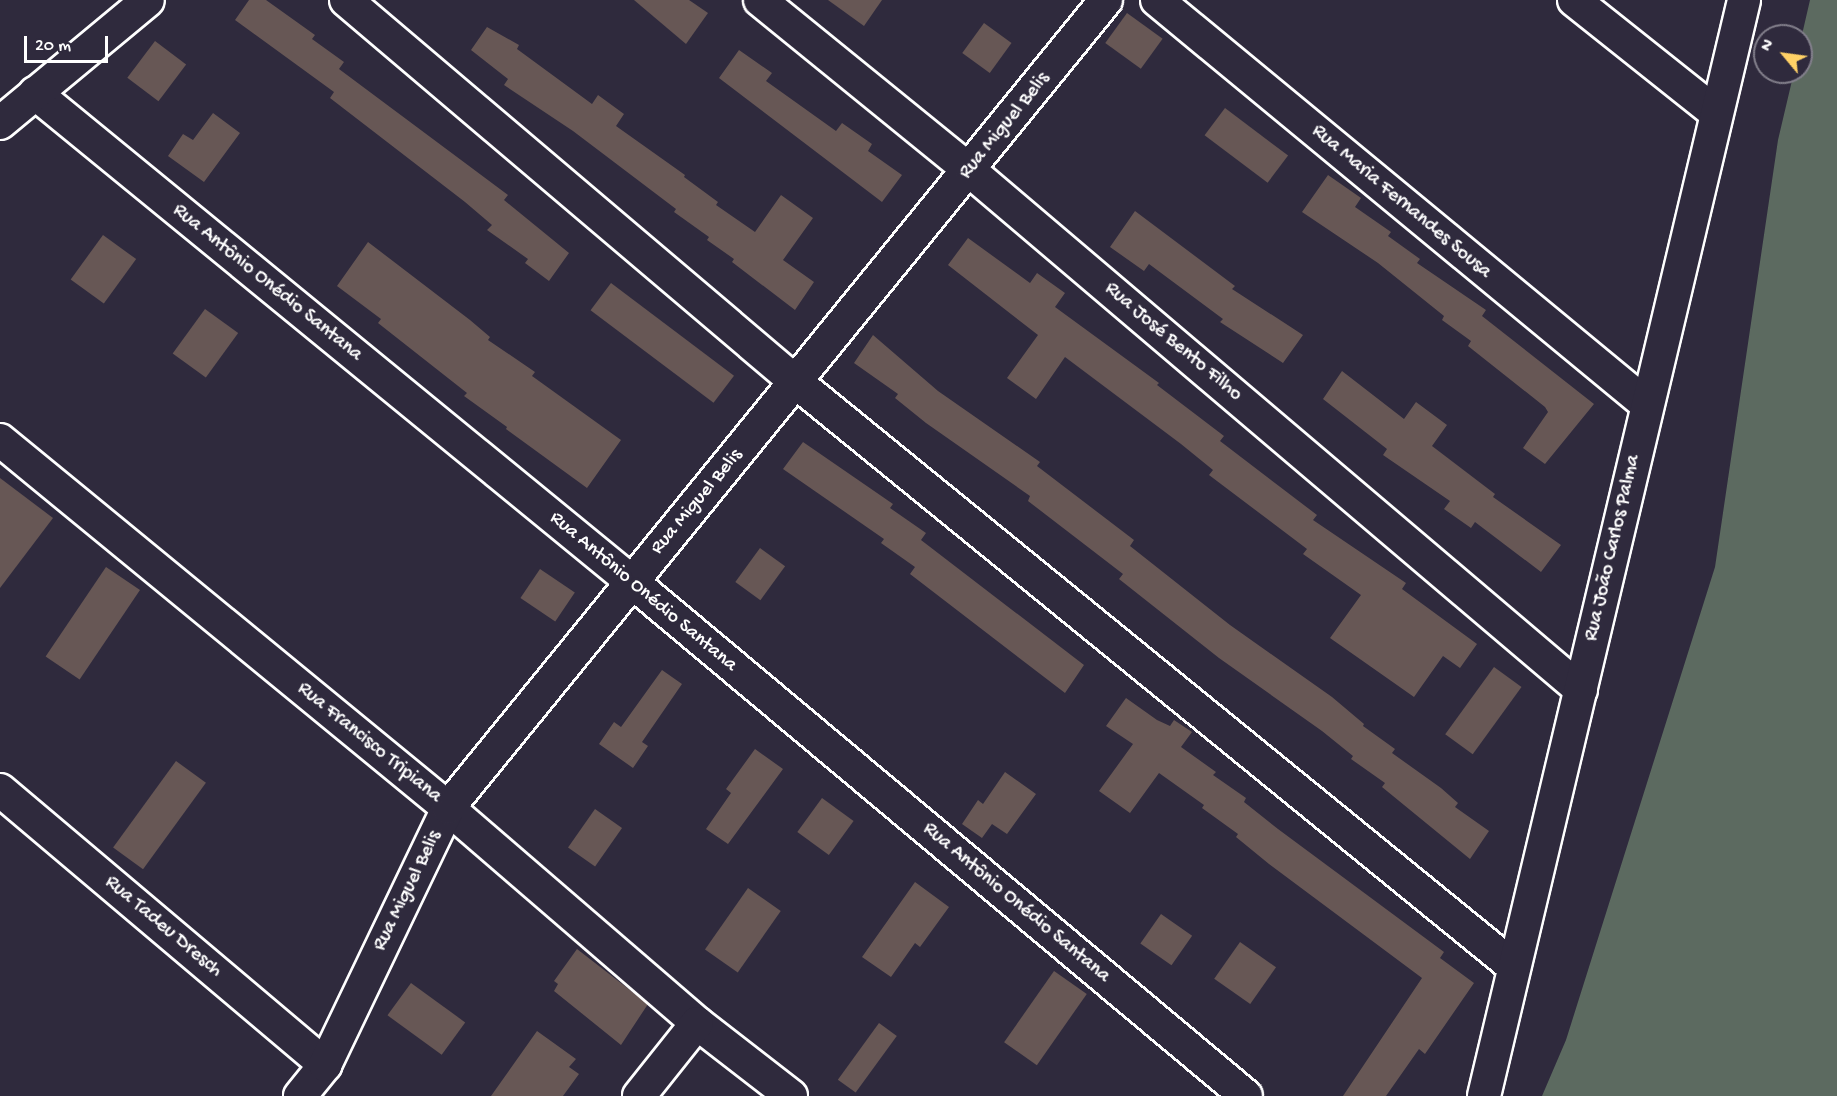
<!DOCTYPE html>
<meta charset="utf-8">
<style>
body{margin:0}
#map{position:relative;width:1837px;height:1096px;overflow:hidden;background:#2f2a3d;font-family:"Gochi Hand",sans-serif}
div>[style]{position:absolute}
[style*='--x']{left:calc(var(--x)*1px);top:calc(var(--y)*1px);width:calc(var(--w)*1px);rotate:calc(var(--a)*1deg)}
.green>*{inset:0;background:#5c6a60}
.building>*{inset:0;background:#675755;transform-origin:0 0}
.roads{filter:drop-shadow(2px 0 #fff) drop-shadow(-2px 0 #fff) drop-shadow(0 2px #fff) drop-shadow(0 -2px #fff)}
.minor>*{height:32px;margin:-16px;padding:0 16px;transform-origin:16px;border-radius:16px;background:#2f2a3d}
span{translate:-50% -50%;white-space:nowrap;text-align:center;line-height:1.15;-webkit-text-stroke:6px #2f2a3d;paint-order:stroke}
.street-label{font-size:20px;color:#fff}
.north{position:absolute;left:1753px;top:24px;width:60px;height:60px;box-sizing:border-box;background:#2f2a3d;border:2px solid #827f8b;border-radius:50%;rotate:299deg;font-size:16px;font-weight:700;line-height:24px;text-align:center;color:#fff}
.north::after{content:'';display:block;margin:auto;width:21px;height:27px;background:#ffd166;clip-path:polygon(50% 0,100% 100%,50% 72%,0 100%)}
.scale{position:absolute;left:24px;top:36px;width:84px;height:27px;box-sizing:border-box;border:3px solid #fff;border-top:0;padding-left:8px;font-size:18px;line-height:21px;white-space:nowrap;color:#fff;-webkit-text-stroke:4px #2f2a3d;paint-order:stroke}
</style>
<div id="map">
<div class="green">
<i style="clip-path:polygon(1810px 0,1837px 0,1837px 1096px,1542px 1096px,1566px 1040px,1715px 567px,1778px 140px,1794px 72px,1801px 72px,1801px 39px)"></i>
</div>
<div class="building">
<i style="clip-path:polygon(249px 0,266px 0,315px 35px,312px 39px,344px 62px,339px 69px,508px 195px,504px 200px,569px 253px,549px 281px,525px 263px,528px 259px,487px 230px,492px 225px,465px 202px,330px 98px,334px 92px,235px 20px)"></i>
<i style="clip-path:polygon(634px 0,689px 0,708px 13px,686px 44px)"></i>
<i style="clip-path:polygon(828px 0,882px 0,864px 26px)"></i>
<i style="left:1127px;top:13px;width:44px;height:37px;rotate:36deg"></i>
<i style="left:984px;top:23px;width:34px;height:37px;rotate:36deg"></i>
<i style="clip-path:polygon(487px 27px,519px 45px,517px 49px,592px 104px,598px 95px,624px 114px,616px 126px,685px 175px,684px 177px,718px 202px,716px 205px,755px 232px,781px 195px,813px 218px,783px 260px,814px 282px,795px 310px,732px 262px,734px 259px,707px 240px,709px 237px,674px 212px,676px 209px,573px 131px,504px 85px,508px 79px,471px 50px)"></i>
<i style="left:155px;top:41px;width:39px;height:46px;rotate:37deg"></i>
<i style="clip-path:polygon(739px 50px,772px 73px,766px 81px,836px 131px,842px 123px,872px 144px,868px 151px,902px 175px,882px 202px,719px 78px)"></i>
<i style="left:1225px;top:108px;width:79px;height:34px;rotate:37deg"></i>
<i style="clip-path:polygon(213px 113px,240px 133px,204px 182px,168px 156px,183px 134px,193px 140px)"></i>
<i style="clip-path:polygon(1328px 175px,1361px 198px,1355px 207px,1391px 232px,1388px 236px,1420px 259px,1417px 263px,1486px 310px,1482px 316px,1594px 404px,1545px 464px,1523px 448px,1548px 412px,1545px 407px,1468px 346px,1471px 341px,1442px 320px,1444px 316px,1378px 263px,1302px 212px)"></i>
<i style="clip-path:polygon(1135px 211px,1235px 286px,1232px 289px,1303px 335px,1283px 363px,1220px 322px,1223px 319px,1149px 264px,1144px 271px,1110px 247px)"></i>
<i style="left:103px;top:235px;width:41px;height:55px;rotate:36deg"></i>
<i style="clip-path:polygon(968px 238px,1030px 283px,1037px 273px,1065px 293px,1055px 307px,1159px 383px,1157px 385px,1224px 436px,1220px 441px,1317px 515px,1313px 520px,1406px 583px,1402px 589px,1477px 644px,1460px 668px,1443px 656px,1414px 697px,1330px 638px,1361px 595px,1303px 554px,1307px 549px,1209px 475px,1213px 470px,1181px 444px,1065px 357px,1036px 399px,1007px 378px,1038px 335px,948px 265px)"></i>
<i style="clip-path:polygon(368px 242px,470px 320px,490px 337px,488px 340px,535px 372px,532px 376px,621px 440px,587px 488px,506px 429px,507px 427px,464px 396px,467px 393px,378px 323px,381px 319px,337px 286px)"></i>
<i style="left:611px;top:283px;width:154px;height:34px;rotate:37deg"></i>
<i style="left:205px;top:309px;width:41px;height:55px;rotate:36deg"></i>
<i style="clip-path:polygon(873px 335px,938px 391px,1040px 462px,1037px 466px,1134px 540px,1130px 546px,1230px 625px,1332px 697px,1364px 724px,1363px 726px,1395px 749px,1392px 753px,1441px 788px,1458px 803px,1455px 807px,1489px 831px,1470px 859px,1382px 787px,1385px 783px,1351px 759px,1353px 756px,1322px 731px,1219px 658px,1119px 579px,1123px 574px,1028px 501px,1030px 496px,926px 423px,895px 398px,898px 394px,854px 363px)"></i>
<i style="clip-path:polygon(1342px 371px,1404px 419px,1416px 402px,1447px 425px,1432px 446px,1495px 494px,1493px 497px,1561px 545px,1541px 572px,1475px 522px,1471px 528px,1444px 509px,1450px 501px,1383px 455px,1387px 449px,1323px 399px)"></i>
<i style="clip-path:polygon(803px 442px,893px 504px,890px 508px,926px 533px,921px 540px,1084px 665px,1065px 693px,910px 574px,915px 567px,881px 543px,884px 539px,783px 469px)"></i>
<i style="clip-path:polygon(0 478px,53px 518px,0 588px)"></i>
<i style="left:760px;top:548px;width:31px;height:42px;rotate:36deg"></i>
<i style="left:106px;top:567px;width:41px;height:108px;rotate:34deg"></i>
<i style="left:540px;top:569px;width:42px;height:35px;rotate:34deg"></i>
<i style="left:1494px;top:667px;width:34px;height:83px;rotate:36deg"></i>
<i style="clip-path:polygon(662px 670px,682px 684px,642px 742px,648px 746px,633px 768px,599px 744px,614px 722px,621px 727px)"></i>
<i style="clip-path:polygon(1126px 698px,1157px 720px,1170px 726px,1174px 720px,1192px 732px,1181px 747px,1216px 772px,1213px 775px,1246px 798px,1244px 802px,1278px 829px,1444px 952px,1440px 958px,1474px 983px,1425px 1054px,1419px 1049px,1386px 1096px,1343px 1096px,1422px 978px,1269px 864px,1236px 837px,1238px 834px,1202px 808px,1204px 805px,1159px 773px,1130px 813px,1099px 791px,1133px 744px,1106px 726px)"></i>
<i style="clip-path:polygon(755px 749px,783px 769px,728px 844px,706px 829px,731px 793px,726px 789px)"></i>
<i style="left:176px;top:761px;width:37px;height:107px;rotate:36deg"></i>
<i style="clip-path:polygon(1005px 772px,1036px 794px,1007px 834px,992px 824px,982px 838px,962px 824px,978px 800px,983px 804px)"></i>
<i style="left:822px;top:798px;width:39px;height:42px;rotate:36deg"></i>
<i style="left:595px;top:809px;width:33px;height:47px;rotate:35deg"></i>
<i style="clip-path:polygon(915px 882px,949px 907px,920px 947px,915px 943px,891px 977px,862px 957px)"></i>
<i style="left:748px;top:888px;width:40px;height:75px;rotate:35deg"></i>
<i style="left:1161px;top:914px;width:38px;height:36px;rotate:35deg"></i>
<i style="left:1240px;top:942px;width:44px;height:45px;rotate:35deg"></i>
<i style="clip-path:polygon(577px 949px,648px 1004px,621px 1045px,554px 991px,558px 984px,554px 981px)"></i>
<i style="left:1054px;top:971px;width:40px;height:87px;rotate:35deg"></i>
<i style="left:411px;top:983px;width:67px;height:40px;rotate:36deg"></i>
<i style="left:879px;top:1023px;width:22px;height:70px;rotate:36deg"></i>
<i style="clip-path:polygon(537px 1031px,576px 1059px,569px 1067px,579px 1074px,563px 1096px,491px 1096px)"></i>
</div>
<div class="roads">
<div class="minor">
<i style="--x:346;--y:0;--w:590;--a:40.33"></i>
<i style="--x:796;--y:382;--w:926;--a:39.17"></i>
<i style="--x:760;--y:0;--w:269;--a:39.1"></i>
<i style="--x:969;--y:170;--w:803;--a:40.35"></i>
<i style="--x:1157;--y:0;--w:634;--a:39.56"></i>
<i style="--x:1574;--y:0;--w:181;--a:38.5"></i>
<i style="--x:35;--y:93;--w:770;--a:39.31"></i>
<i style="--x:631;--y:581;--w:802;--a:39.94"></i>
<i style="--x:0;--y:123;--w:192;--a:-39.7"></i>
<i style="--x:0;--y:440;--w:580;--a:39.4"></i>
<i style="--x:448;--y:808;--w:329;--a:40.8"></i>
<i style="--x:697;--y:1023;--w:119;--a:37.8"></i>
<i style="--x:0;--y:790;--w:426;--a:40.2"></i>
<i style="--x:300;--y:1096;--w:40;--a:-51"></i>
<i style="--x:325;--y:1065;--w:285;--a:-64.4"></i>
<i style="--x:448;--y:808;--w:1042;--a:-50.84"></i>
<i style="--x:639;--y:1096;--w:93;--a:-51.5"></i>
<i style="--x:1484;--y:1096;--w:1126;--a:-76.65"></i>
</div>
</div>
<div class="street-label">
<span style="left:1005px;top:126px;rotate:-51deg">Rua Miguel Belis</span>
<span style="left:1401px;top:202px;rotate:40deg">Rua Maria Fernandes Sousa</span>
<span style="left:267px;top:283px;rotate:39deg">Rua Antônio Onédio Santana</span>
<span style="left:1173px;top:342px;rotate:40deg">Rua José Bento Filho</span>
<span style="left:697px;top:502px;rotate:-50deg">Rua Miguel Belis</span>
<span style="left:1613px;top:548px;rotate:-77deg">Rua João Carlos Palma</span>
<span style="left:643px;top:592px;rotate:40deg">Rua Antônio Onédio Santana</span>
<span style="left:369px;top:743px;rotate:39deg">Rua Francisco Tripiana</span>
<span style="left:408px;top:891px;rotate:-64deg">Rua Miguel Belis</span>
<span style="left:1016px;top:903px;rotate:40deg">Rua Antônio Onédio Santana</span>
<span style="left:163px;top:927px;rotate:40deg">Rua Tadeu Dresch</span>
</div>
<div class="north">N</div>
<div class="scale">20 m</div>
</div>
